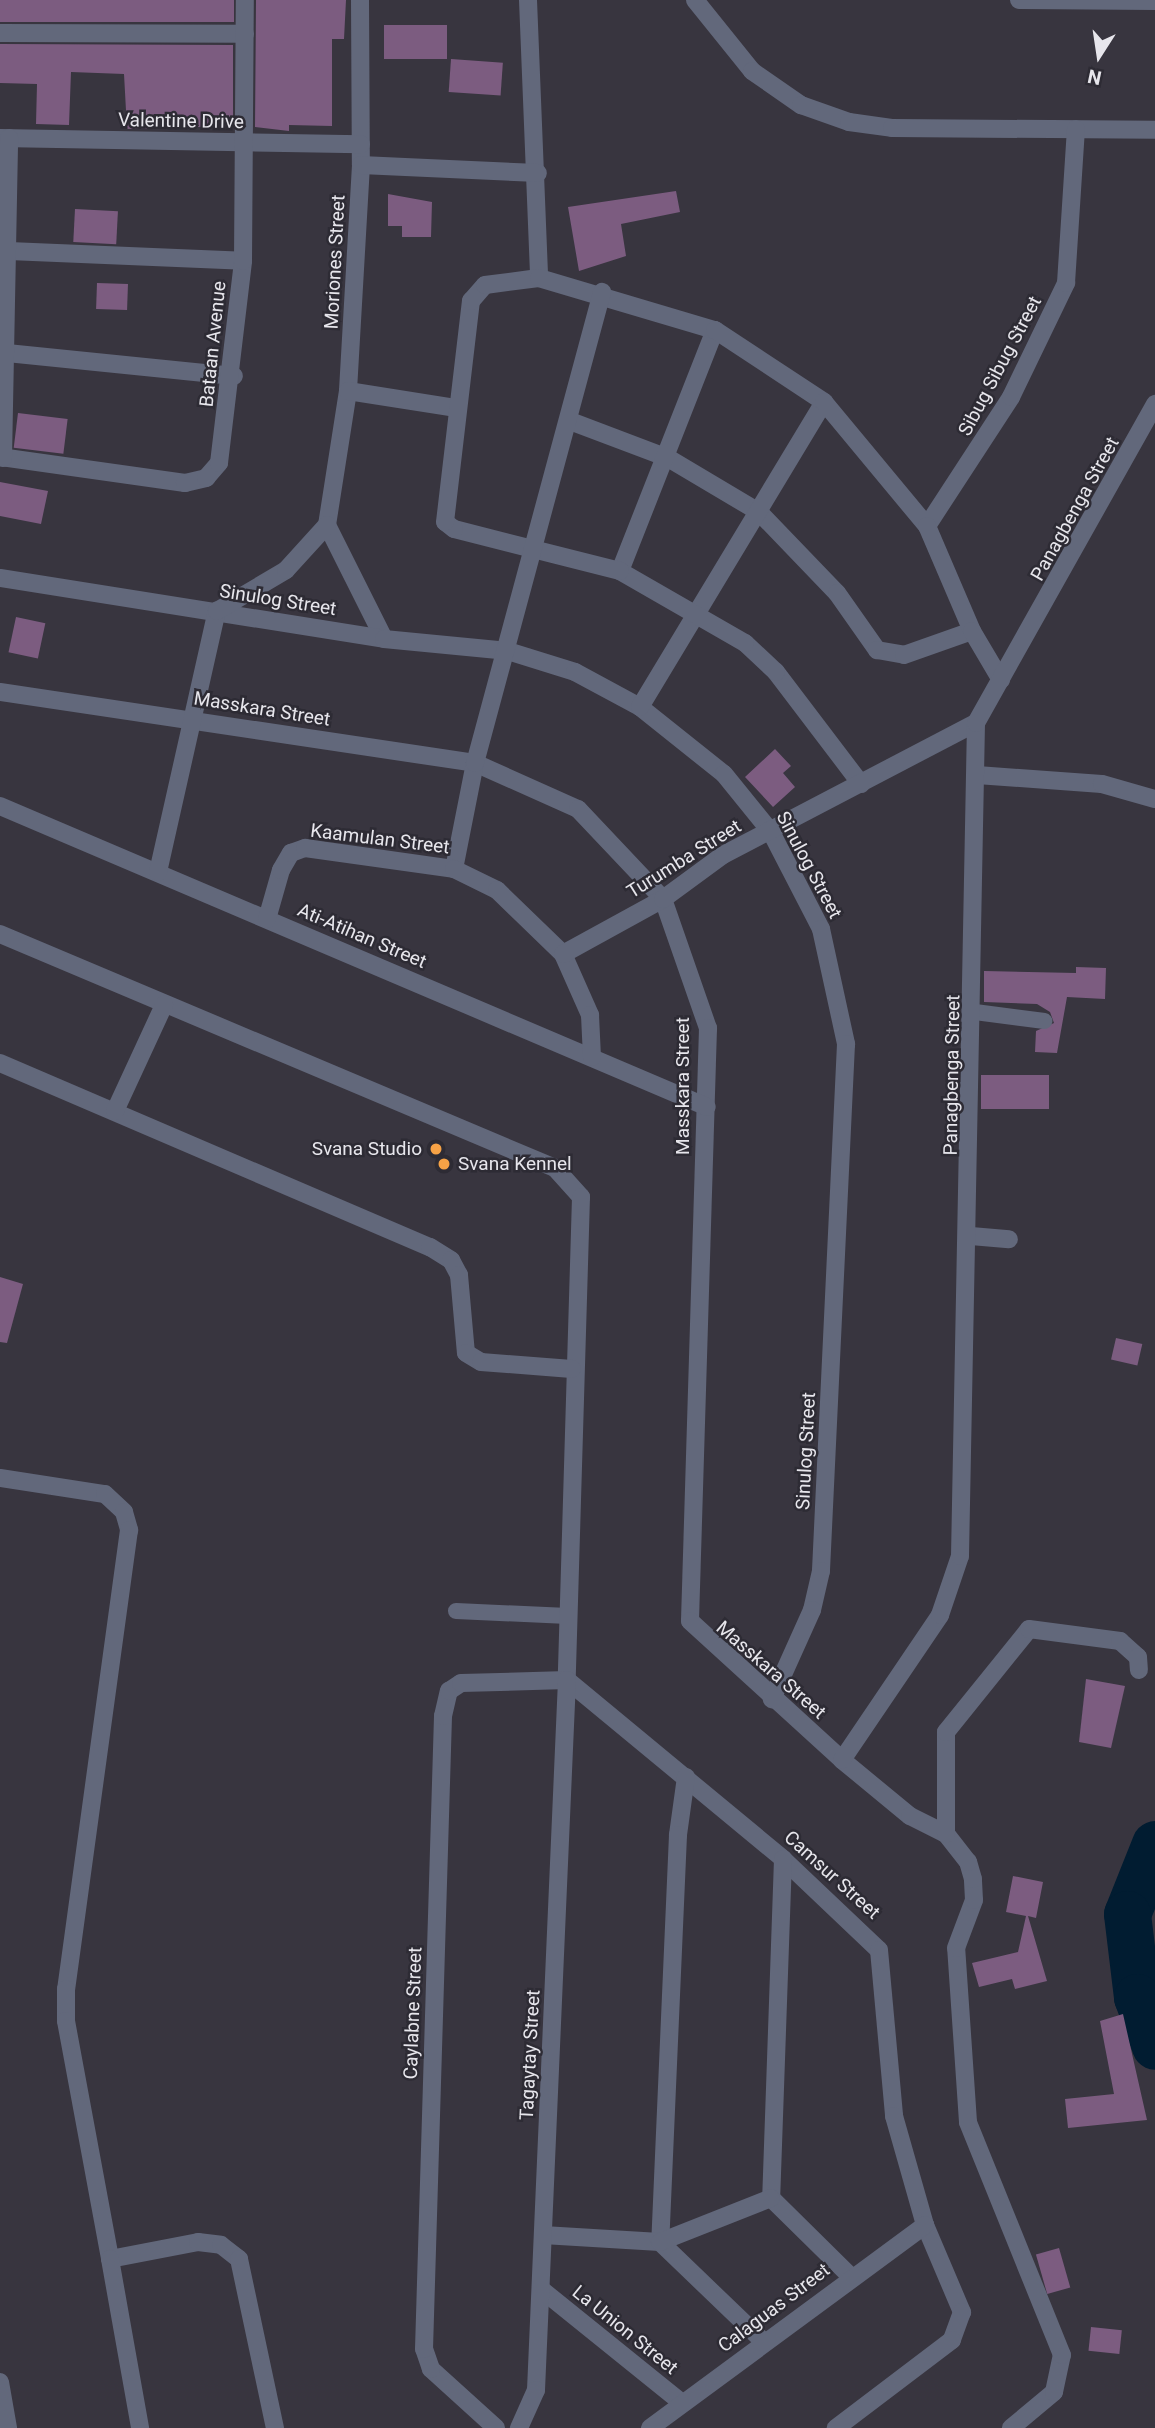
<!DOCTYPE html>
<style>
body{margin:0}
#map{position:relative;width:1155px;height:2428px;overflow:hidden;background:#38353f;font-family:Roboto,sans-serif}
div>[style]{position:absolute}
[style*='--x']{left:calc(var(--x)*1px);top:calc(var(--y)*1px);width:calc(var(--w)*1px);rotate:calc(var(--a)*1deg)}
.river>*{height:47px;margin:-23.5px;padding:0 23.5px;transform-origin:23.5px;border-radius:23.5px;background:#011c31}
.building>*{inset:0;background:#7c5c80;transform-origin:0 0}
.lane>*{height:16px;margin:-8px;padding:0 8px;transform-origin:8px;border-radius:8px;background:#62687b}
.street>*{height:18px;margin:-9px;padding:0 9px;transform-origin:9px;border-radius:9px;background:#62687b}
.dots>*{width:19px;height:19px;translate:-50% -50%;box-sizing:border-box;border:4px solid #2d2b34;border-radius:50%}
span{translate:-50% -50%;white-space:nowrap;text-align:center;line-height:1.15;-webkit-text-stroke:5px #2d2b34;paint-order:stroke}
.street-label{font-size:19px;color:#e7e6ec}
.poi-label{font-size:19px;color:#e7e6ec}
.right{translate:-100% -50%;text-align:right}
.left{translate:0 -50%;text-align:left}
.north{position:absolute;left:1064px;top:21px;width:70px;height:70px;-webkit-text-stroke:5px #2d2b34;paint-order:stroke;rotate:192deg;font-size:19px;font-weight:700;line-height:28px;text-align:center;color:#e7e6ec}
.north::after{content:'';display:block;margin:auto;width:24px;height:32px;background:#e7e6ec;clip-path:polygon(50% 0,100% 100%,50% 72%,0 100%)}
</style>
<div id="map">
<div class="river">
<i style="--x:1155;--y:1844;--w:75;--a:111.8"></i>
<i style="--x:1127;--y:1914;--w:84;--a:83.1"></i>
<i style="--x:1137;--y:1997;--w:52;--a:69.8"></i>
</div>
<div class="building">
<i style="left:0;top:0;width:234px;height:22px"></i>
<i style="clip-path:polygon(256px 0,346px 0,344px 39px,332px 39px,332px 126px,289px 125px,289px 131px,255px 127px)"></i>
<i style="left:384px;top:25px;width:63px;height:34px"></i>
<i style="clip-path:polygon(0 44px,233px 45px,233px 126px,127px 129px,124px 74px,71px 72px,69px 125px,36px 124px,37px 84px,0 83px)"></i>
<i style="left:451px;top:59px;width:52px;height:33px;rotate:4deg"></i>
<i style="clip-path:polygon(676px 191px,680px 212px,621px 224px,626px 256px,579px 271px,568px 207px)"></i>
<i style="clip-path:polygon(388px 194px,432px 202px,431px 237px,402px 237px,402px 226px,388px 226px)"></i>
<i style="left:75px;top:209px;width:43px;height:33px;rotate:3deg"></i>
<i style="left:97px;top:283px;width:31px;height:26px;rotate:2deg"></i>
<i style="left:18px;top:413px;width:50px;height:35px;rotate:7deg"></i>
<i style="clip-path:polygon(0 482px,48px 491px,41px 524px,0 516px)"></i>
<i style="left:16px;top:617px;width:30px;height:36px;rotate:12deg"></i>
<i style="clip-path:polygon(775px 749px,791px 766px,783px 773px,795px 787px,773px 807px,745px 777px)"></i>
<i style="clip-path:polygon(1076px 967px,1106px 968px,1105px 999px,1067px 997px,1057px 1053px,1035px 1052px,1036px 1031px,1054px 1023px,1050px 1012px,1037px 1004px,984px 1002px,984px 971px,1076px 973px)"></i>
<i style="left:981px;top:1075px;width:68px;height:34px"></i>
<i style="clip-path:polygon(0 1277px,23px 1284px,7px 1343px,0 1342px)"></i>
<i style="left:1116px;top:1338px;width:27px;height:22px;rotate:13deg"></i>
<i style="clip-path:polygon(1086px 1679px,1125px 1686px,1111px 1748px,1079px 1742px)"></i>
<i style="clip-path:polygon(1013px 1876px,1043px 1882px,1036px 1918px,1028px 1916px,1047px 1981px,1015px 1989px,1012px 1979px,979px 1987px,972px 1963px,1018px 1952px,1026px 1916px,1006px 1912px)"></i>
<i style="clip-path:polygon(1123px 2014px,1147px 2120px,1068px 2128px,1065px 2099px,1114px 2094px,1100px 2021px)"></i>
<i style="left:1059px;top:2248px;width:41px;height:24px;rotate:74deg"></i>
<i style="left:1091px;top:2327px;width:31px;height:24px;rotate:6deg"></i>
</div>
<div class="lane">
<i style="--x:975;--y:1012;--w:70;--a:7.4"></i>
<i style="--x:456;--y:1611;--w:112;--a:2.6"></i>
</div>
<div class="street">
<i style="--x:360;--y:0;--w:165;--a:89.7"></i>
<i style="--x:361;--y:165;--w:226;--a:93.3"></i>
<i style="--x:348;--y:391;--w:136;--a:98.9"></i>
<i style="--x:327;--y:525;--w:127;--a:63.4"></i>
<i style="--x:528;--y:0;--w:278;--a:87.7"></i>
<i style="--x:695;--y:0;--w:91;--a:51.2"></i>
<i style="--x:752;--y:71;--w:60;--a:34.8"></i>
<i style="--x:801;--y:105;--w:51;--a:19.5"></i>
<i style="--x:849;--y:122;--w:43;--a:7.9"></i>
<i style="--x:892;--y:128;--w:263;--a:0.4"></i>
<i style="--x:1019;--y:0;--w:136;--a:0.4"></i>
<i style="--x:0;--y:33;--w:245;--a:0.2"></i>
<i style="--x:0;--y:138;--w:361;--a:1"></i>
<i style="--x:361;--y:165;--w:177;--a:2.6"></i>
<i style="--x:9;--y:251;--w:234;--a:2.4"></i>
<i style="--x:7;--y:353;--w:228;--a:5.8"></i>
<i style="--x:348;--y:391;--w:110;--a:8.9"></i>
<i style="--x:570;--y:421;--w:105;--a:20.7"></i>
<i style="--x:668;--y:458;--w:106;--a:30.7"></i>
<i style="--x:759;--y:512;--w:112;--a:46.1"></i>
<i style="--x:837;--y:593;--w:70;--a:54.9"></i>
<i style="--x:877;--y:650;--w:27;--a:10"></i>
<i style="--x:904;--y:655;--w:72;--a:-19.4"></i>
<i style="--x:0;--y:457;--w:187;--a:8"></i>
<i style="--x:185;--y:483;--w:22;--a:-13"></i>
<i style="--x:206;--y:478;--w:20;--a:-49"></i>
<i style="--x:219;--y:463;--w:203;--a:-83.2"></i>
<i style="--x:243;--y:261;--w:261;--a:-89.6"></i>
<i style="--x:3;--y:458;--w:320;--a:-88.9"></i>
<i style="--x:927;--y:526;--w:154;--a:-56.9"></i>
<i style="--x:1011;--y:397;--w:127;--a:-64.2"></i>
<i style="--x:1066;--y:283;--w:154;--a:-86.3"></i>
<i style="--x:620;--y:571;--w:259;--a:-68.5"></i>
<i style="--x:0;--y:578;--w:389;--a:9"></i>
<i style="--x:384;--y:639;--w:125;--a:5.5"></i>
<i style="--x:508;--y:651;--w:70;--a:17.4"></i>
<i style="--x:575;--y:672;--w:74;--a:28.3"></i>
<i style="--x:640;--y:707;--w:107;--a:38.6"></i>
<i style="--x:724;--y:774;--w:75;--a:51"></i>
<i style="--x:771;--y:832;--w:109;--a:62.7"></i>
<i style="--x:821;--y:929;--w:118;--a:77.7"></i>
<i style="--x:846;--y:1044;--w:528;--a:92.72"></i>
<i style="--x:821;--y:1571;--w:40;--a:103"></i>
<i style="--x:812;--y:1610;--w:98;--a:114.2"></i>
<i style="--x:0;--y:692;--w:480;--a:8.5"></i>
<i style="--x:475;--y:763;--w:113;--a:24.1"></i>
<i style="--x:578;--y:809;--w:124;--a:46.6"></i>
<i style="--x:663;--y:899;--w:137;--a:70.8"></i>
<i style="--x:708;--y:1028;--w:593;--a:91.74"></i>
<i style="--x:690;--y:1621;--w:206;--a:42.4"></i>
<i style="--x:842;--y:1760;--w:88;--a:39.5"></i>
<i style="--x:910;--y:1816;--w:40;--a:26.6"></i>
<i style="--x:640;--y:707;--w:356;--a:-58.9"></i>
<i style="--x:977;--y:775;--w:125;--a:4.1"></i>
<i style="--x:1102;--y:784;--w:55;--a:15.8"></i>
<i style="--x:861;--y:784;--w:141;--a:-127.2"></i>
<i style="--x:776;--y:672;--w:42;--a:-136.9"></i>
<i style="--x:745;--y:643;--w:144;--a:-150.1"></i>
<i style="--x:620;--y:571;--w:171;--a:-165.8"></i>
<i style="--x:454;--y:529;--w:11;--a:-142"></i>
<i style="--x:445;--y:522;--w:223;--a:-83.3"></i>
<i style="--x:471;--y:301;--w:21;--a:-49"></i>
<i style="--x:485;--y:285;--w:54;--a:-7.4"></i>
<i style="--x:539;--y:278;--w:184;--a:16.5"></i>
<i style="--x:715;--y:330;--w:131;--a:33.4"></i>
<i style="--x:824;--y:402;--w:161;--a:50.3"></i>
<i style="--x:927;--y:526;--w:114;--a:66.8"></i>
<i style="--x:972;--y:631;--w:57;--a:59.4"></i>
<i style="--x:0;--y:806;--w:768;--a:23.06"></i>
<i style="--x:454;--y:869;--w:108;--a:-78.8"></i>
<i style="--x:475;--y:763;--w:488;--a:-74.9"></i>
<i style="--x:158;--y:872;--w:268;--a:-77.3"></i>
<i style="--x:217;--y:611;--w:80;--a:-30.7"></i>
<i style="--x:286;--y:570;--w:61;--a:-47.7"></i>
<i style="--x:267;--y:919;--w:51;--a:-74.1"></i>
<i style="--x:281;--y:870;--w:20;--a:-60"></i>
<i style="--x:291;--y:853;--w:15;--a:-20"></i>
<i style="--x:305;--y:848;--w:150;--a:8"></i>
<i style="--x:454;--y:869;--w:48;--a:26"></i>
<i style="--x:497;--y:890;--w:92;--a:44.1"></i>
<i style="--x:563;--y:954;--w:67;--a:66.1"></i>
<i style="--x:590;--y:1015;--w:42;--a:87.3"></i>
<i style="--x:0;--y:934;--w:602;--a:22.86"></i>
<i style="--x:555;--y:1168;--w:39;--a:48"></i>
<i style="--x:581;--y:1197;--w:483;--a:91.7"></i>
<i style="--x:567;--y:1680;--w:281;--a:39.6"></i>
<i style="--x:783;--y:1859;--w:132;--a:43.5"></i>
<i style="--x:879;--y:1950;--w:167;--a:84.8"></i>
<i style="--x:894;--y:2116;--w:113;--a:74.1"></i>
<i style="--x:925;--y:2225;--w:95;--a:67"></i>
<i style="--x:962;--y:2312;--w:30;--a:110"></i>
<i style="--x:952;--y:2340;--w:146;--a:142.8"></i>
<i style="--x:563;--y:954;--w:114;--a:-28.8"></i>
<i style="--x:663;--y:899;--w:74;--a:-36.3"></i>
<i style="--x:723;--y:855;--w:285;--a:-27.6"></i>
<i style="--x:0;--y:1063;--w:468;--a:23.2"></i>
<i style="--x:430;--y:1247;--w:25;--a:32"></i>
<i style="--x:451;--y:1260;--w:17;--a:62"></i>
<i style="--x:459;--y:1275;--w:78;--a:84.9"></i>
<i style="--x:466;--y:1353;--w:17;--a:31"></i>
<i style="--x:481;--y:1362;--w:91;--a:4.4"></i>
<i style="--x:115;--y:1111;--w:117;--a:-65.2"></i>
<i style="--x:971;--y:1236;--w:38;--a:5"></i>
<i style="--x:0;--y:1478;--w:106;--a:8.7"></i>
<i style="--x:105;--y:1494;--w:26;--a:43"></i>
<i style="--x:124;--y:1512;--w:19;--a:74"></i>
<i style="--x:129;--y:1530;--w:463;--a:97.8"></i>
<i style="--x:66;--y:1989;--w:32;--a:90"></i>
<i style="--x:66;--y:2021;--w:242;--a:79.5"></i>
<i style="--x:110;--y:2259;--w:90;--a:-10.9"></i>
<i style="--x:198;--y:2242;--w:23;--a:7"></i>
<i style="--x:221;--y:2245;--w:23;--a:38"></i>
<i style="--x:239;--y:2259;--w:173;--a:78"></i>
<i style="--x:842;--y:1760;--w:175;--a:-55.9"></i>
<i style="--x:940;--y:1615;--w:62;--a:-71.3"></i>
<i style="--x:960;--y:1556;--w:833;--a:-88.9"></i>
<i style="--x:976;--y:723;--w:366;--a:-60.7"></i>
<i style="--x:686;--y:1777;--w:59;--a:97.9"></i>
<i style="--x:678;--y:1835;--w:407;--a:92.5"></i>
<i style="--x:660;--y:2242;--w:144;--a:43.9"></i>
<i style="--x:783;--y:1859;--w:339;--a:92"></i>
<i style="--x:771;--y:2198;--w:111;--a:44.6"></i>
<i style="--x:543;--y:2235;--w:117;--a:3.4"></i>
<i style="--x:660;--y:2242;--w:119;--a:-21.6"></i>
<i style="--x:110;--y:2259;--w:172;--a:79.9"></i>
<i style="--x:542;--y:2290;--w:180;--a:38.9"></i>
<i style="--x:0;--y:2382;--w:47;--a:80.1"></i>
<i style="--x:496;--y:2428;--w:88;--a:-137.8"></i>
<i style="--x:431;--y:2369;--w:21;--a:-109"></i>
<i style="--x:424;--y:2349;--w:633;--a:-88.28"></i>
<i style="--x:443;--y:1716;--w:26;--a:-77"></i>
<i style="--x:449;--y:1691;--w:14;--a:-34"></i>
<i style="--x:461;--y:1683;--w:106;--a:-1.6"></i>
<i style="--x:567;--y:1680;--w:711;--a:92.5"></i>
<i style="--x:536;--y:2390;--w:42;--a:114.1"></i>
<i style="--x:650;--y:2428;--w:342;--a:-36.4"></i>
<i style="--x:1011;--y:2428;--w:56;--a:-39.9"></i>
<i style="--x:1054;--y:2392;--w:38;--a:-78"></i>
<i style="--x:1062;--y:2355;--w:251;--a:-112"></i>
<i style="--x:968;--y:2122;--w:174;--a:-93.9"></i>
<i style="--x:956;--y:1948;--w:51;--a:-69.4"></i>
<i style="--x:974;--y:1900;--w:21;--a:-93"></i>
<i style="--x:973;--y:1879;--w:18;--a:-106"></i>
<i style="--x:968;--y:1862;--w:36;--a:-128"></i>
<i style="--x:946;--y:1834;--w:102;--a:-90"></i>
<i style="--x:946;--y:1732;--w:132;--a:-51.1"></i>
<i style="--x:1029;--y:1629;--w:92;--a:7.5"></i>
<i style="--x:1120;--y:1641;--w:24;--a:42"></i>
<i style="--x:1138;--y:1657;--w:13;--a:86"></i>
</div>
<div class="dots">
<i style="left:436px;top:1149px;background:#f6a246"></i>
<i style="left:444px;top:1164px;background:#f6a246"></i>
</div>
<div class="street-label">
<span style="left:181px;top:121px;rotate:1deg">Valentine Drive</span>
<span style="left:335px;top:262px;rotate:-87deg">Moriones Street</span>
<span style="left:213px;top:344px;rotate:-84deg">Bataan Avenue</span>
<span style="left:1000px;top:366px;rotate:-62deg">Sibug Sibug Street</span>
<span style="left:1075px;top:509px;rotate:-61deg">Panagbenga Street</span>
<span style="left:278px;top:600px;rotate:9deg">Sinulog Street</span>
<span style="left:262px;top:709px;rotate:9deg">Masskara Street</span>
<span style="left:380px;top:839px;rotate:7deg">Kaamulan Street</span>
<span style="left:684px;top:859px;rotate:-32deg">Turumba Street</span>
<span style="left:809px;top:865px;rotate:62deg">Sinulog Street</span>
<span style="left:362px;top:936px;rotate:23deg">Ati-Atihan Street</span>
<span style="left:952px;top:1075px;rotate:-89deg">Panagbenga Street</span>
<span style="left:683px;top:1086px;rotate:-90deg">Masskara Street</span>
<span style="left:806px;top:1451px;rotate:-87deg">Sinulog Street</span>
<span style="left:771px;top:1670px;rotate:41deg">Masskara Street</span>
<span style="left:832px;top:1875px;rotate:42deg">Camsur Street</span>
<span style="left:413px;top:2013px;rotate:-88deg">Caylabne Street</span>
<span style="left:530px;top:2055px;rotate:-87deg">Tagaytay Street</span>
<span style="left:774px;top:2308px;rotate:-37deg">Calaguas Street</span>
<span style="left:625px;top:2330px;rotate:39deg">La Union Street</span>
</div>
<div class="poi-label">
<span class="right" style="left:422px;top:1149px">Svana Studio</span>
<span class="left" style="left:458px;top:1164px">Svana Kennel</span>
</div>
<div class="north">N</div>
</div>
